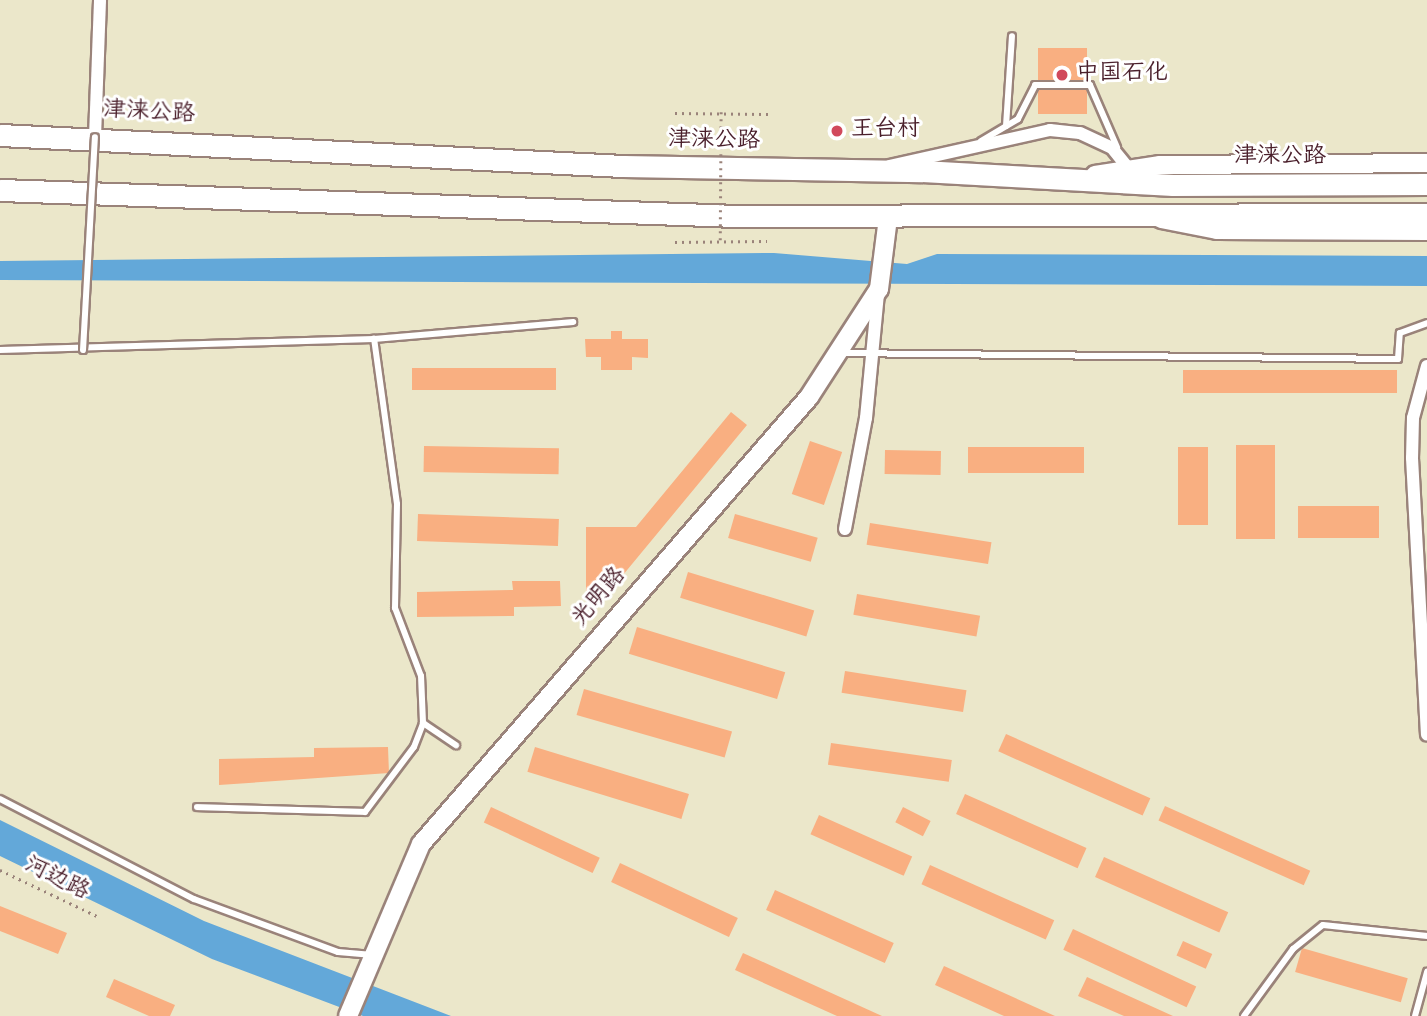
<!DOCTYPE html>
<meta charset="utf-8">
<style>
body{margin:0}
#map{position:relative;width:1427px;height:1016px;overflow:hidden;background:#ebe7ca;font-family:"Gochi Hand","LXGW WenKai TC",sans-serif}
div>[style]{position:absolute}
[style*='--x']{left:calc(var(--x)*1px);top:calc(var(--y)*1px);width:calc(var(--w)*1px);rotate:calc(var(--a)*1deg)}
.water>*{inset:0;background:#63a8d9}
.building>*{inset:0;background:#f9af81;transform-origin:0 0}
.path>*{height:2.5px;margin-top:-1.25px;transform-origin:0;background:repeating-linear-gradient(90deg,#9a837a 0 2px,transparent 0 7px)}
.roads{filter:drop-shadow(2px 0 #9a837a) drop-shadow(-2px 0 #9a837a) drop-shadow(0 2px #9a837a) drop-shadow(0 -2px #9a837a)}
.lane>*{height:6px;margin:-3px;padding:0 3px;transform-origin:3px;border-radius:3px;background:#fff}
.street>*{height:12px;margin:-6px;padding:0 6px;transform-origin:6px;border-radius:6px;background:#fff}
.secondary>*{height:18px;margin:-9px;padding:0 9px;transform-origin:9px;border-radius:9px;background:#fff}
.highway>*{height:21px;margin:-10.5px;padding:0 10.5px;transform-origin:10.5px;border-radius:10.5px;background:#fff}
.path-bridge>*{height:2.5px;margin-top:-1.25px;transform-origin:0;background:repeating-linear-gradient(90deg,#9a837a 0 2px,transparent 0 7px)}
.bridges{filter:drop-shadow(2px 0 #9a837a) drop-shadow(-2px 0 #9a837a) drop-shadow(0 2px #9a837a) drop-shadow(0 -2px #9a837a)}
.lane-bridge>*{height:6px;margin:-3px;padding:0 3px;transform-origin:3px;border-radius:3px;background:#fff}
.dots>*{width:19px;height:19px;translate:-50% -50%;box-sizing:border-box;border:4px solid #fff;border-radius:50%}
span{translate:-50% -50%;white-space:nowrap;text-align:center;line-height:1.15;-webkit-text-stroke:6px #fff;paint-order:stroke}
.poi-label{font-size:23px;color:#4a1f2b}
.left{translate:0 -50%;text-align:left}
.street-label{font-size:23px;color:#4a1f2b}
</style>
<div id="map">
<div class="water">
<i style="clip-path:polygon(774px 253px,907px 264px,937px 254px,1427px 256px,1427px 286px,0 280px,0 261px)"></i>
<i style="clip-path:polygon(0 820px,204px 921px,451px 1016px,363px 1016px,212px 959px,0 856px)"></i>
</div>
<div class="building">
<i style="left:1038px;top:48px;width:49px;height:66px"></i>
<i style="clip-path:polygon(611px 331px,622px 331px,622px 339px,648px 339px,648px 358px,632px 357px,632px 370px,601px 370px,601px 357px,586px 357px,585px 339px,611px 339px)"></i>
<i style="left:556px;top:368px;width:22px;height:144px;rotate:90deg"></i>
<i style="left:1183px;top:370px;width:214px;height:23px"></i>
<i style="clip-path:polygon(731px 412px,747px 425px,599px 604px,586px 594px,586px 527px,636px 527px)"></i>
<i style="left:810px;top:441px;width:34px;height:56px;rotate:19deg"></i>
<i style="left:1236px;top:445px;width:39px;height:94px"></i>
<i style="left:424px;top:446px;width:135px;height:26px;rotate:1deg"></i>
<i style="left:968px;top:447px;width:116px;height:26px"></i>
<i style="left:1178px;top:447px;width:30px;height:78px"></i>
<i style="left:885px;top:450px;width:56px;height:24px;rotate:1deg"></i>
<i style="left:1379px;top:506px;width:32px;height:81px;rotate:90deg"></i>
<i style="left:418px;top:514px;width:141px;height:27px;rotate:2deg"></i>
<i style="left:735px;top:514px;width:86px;height:25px;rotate:16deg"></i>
<i style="left:870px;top:523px;width:123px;height:22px;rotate:9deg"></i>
<i style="left:688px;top:572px;width:132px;height:27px;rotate:17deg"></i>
<i style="clip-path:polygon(512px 581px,560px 581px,561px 606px,514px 607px,514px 616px,417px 617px,417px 592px,513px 590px)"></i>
<i style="left:857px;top:594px;width:125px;height:21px;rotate:10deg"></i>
<i style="left:637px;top:627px;width:155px;height:28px;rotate:17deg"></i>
<i style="left:845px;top:671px;width:123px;height:22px;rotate:9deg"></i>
<i style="left:584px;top:689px;width:154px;height:27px;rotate:16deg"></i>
<i style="left:1006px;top:734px;width:158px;height:19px;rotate:24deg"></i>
<i style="left:831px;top:743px;width:122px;height:22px;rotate:8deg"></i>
<i style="clip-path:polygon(388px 747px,389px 773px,219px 785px,219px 759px,314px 757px,314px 748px)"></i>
<i style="left:535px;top:747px;width:161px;height:26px;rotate:17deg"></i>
<i style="left:965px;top:794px;width:133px;height:22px;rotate:24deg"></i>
<i style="left:1165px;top:806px;width:159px;height:16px;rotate:24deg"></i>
<i style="left:491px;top:807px;width:120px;height:17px;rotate:25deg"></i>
<i style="left:903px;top:807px;width:31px;height:17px;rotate:27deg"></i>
<i style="left:819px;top:815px;width:102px;height:21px;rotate:24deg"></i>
<i style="left:1104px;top:857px;width:136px;height:22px;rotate:24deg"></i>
<i style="left:620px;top:863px;width:130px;height:21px;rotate:25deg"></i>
<i style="left:930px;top:865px;width:136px;height:21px;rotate:24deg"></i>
<i style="left:775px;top:890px;width:130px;height:22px;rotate:24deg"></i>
<i style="clip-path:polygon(0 906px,67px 933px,58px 954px,0 931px)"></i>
<i style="left:1073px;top:929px;width:136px;height:23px;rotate:25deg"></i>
<i style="left:1183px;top:941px;width:32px;height:16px;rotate:24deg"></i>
<i style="left:1302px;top:948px;width:110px;height:25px;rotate:16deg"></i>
<i style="clip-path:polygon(743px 953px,882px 1016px,837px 1016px,735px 970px)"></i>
<i style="clip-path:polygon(944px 966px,1055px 1016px,1004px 1016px,935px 985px)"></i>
<i style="clip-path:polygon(1087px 977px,1173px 1016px,1124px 1016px,1078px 996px)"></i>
<i style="clip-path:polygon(114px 979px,175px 1005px,170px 1016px,149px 1016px,106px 997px)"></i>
</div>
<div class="path">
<i style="--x:675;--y:113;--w:93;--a:0.6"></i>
<i style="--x:675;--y:242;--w:92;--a:-0.6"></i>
<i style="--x:0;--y:870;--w:110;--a:25.4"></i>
</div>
<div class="roads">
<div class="lane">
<i style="--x:1006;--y:126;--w:90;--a:-86.2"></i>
<i style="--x:981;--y:141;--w:43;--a:-30.7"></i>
<i style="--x:1018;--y:119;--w:38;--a:-63"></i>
<i style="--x:1035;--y:85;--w:55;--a:0"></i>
<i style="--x:1090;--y:85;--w:68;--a:66.5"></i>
<i style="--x:0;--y:350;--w:374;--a:-1.7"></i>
<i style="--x:374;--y:339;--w:200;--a:-4.9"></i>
<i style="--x:839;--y:353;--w:559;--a:0.61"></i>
<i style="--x:1398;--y:359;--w:26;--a:-86"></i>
<i style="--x:1400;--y:333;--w:29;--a:-20"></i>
<i style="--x:423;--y:723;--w:40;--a:34"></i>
<i style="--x:0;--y:799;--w:218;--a:27.3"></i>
<i style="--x:194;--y:899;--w:153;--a:20.2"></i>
<i style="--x:338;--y:952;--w:32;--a:5"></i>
<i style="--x:197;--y:807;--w:168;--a:1.7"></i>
<i style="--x:365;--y:812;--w:81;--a:-53"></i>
<i style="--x:414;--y:747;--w:26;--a:-69"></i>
<i style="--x:423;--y:723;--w:47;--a:-92.4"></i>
<i style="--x:421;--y:676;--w:73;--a:-110.9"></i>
<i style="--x:395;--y:608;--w:104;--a:-88.9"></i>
<i style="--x:397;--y:504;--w:167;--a:-97.9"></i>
<i style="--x:1244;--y:1016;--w:83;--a:-53.8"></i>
<i style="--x:1293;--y:949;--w:38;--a:-39"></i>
<i style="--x:1323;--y:925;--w:105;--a:6"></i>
<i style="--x:1415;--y:1016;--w:46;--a:-74.7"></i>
</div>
<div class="street">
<i style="--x:95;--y:137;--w:137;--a:-87.9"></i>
<i style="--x:889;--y:166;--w:165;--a:-12.6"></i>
<i style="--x:1050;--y:130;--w:30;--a:6"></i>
<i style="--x:1080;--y:133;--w:35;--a:25"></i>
<i style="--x:1112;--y:148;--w:33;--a:51"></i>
<i style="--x:1427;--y:366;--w:54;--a:105.1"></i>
<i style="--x:1413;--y:418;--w:40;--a:91.4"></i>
<i style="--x:1412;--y:458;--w:277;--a:86.9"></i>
<i style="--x:845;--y:529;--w:113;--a:-79.3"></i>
<i style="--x:866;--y:418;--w:126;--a:-84.5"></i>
</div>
<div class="secondary">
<i style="--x:1095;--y:175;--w:66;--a:-8.7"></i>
<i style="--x:1160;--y:165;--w:267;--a:-0.4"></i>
<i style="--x:1161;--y:219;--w:57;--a:11.1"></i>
<i style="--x:1217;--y:230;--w:210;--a:0.3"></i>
<i style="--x:348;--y:1016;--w:187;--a:-67"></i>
<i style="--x:421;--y:844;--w:592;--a:-49.04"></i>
<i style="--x:809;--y:397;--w:129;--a:-57.1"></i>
<i style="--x:879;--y:289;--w:72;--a:-82.8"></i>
</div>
<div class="highway">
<i style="--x:0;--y:135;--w:624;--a:2.85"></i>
<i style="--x:623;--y:166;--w:299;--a:1"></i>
<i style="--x:922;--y:171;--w:251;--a:3.2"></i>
<i style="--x:1173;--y:185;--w:254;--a:-0.2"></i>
<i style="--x:0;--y:190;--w:738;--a:2.02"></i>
<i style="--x:738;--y:216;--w:689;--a:-0.17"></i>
</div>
</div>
<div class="path-bridge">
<i style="--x:720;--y:240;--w:129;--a:-89.6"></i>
</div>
<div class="bridges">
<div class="lane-bridge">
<i style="--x:83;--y:350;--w:213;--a:-86.8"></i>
</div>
</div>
<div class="dots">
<i style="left:1062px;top:75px;background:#d1495b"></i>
<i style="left:837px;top:131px;background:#d1495b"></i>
</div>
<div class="poi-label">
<span class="left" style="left:1076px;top:75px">中国石化</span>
<span class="left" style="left:851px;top:131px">王台村</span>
</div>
<div class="street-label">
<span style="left:149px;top:114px;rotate:3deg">津涞公路</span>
<span style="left:714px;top:142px;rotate:1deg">津涞公路</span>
<span style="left:1280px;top:158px">津涞公路</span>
<span style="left:600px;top:598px;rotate:-49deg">光明路</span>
<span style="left:56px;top:880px;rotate:26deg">河边路</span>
</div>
</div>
